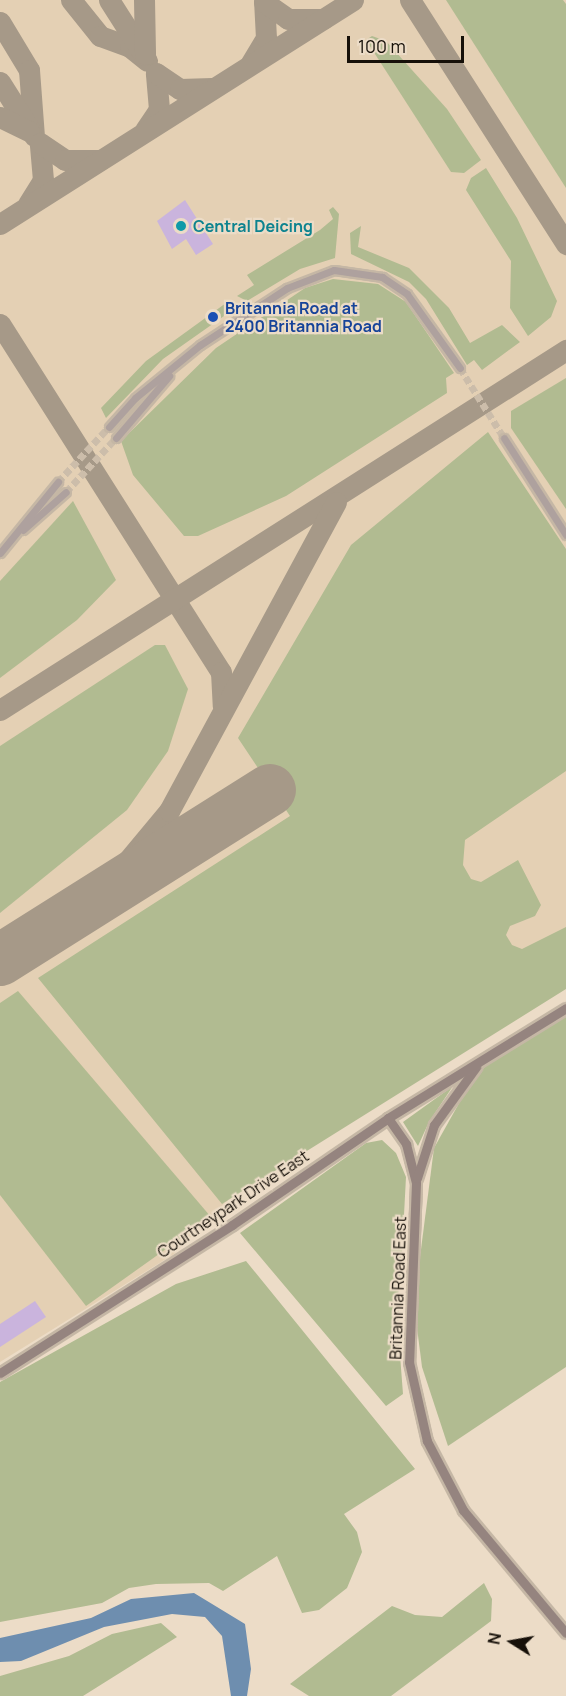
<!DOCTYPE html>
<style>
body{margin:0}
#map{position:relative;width:566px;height:1696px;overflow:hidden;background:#ecdcc7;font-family:Manrope,sans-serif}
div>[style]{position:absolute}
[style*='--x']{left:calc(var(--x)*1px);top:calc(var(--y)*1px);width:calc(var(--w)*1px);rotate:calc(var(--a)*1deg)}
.built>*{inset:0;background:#e4d0b4}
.green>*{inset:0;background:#b1bb91}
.water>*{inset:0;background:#6e8eaf}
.taxiway>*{height:21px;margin:-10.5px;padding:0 10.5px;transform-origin:10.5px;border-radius:10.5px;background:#a69988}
.runway>*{height:52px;margin:-26px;padding:0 26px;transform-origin:26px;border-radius:26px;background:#a69988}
.building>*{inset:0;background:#cab4dd}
.street-tunnel>*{height:7px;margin-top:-3.5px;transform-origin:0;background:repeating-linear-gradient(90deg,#ccbdaa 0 7px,transparent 0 10.5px)}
.roads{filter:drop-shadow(2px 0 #c5b7a5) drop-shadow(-2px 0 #c5b7a5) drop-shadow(0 2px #c5b7a5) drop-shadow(0 -2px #c5b7a5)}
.street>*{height:7px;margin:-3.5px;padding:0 3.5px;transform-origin:3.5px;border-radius:3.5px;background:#aea19e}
.secondary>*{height:9px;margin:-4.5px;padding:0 4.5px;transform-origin:4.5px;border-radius:4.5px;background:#95847f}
.dots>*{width:16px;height:16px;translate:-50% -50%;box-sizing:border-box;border:3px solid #ecdcc7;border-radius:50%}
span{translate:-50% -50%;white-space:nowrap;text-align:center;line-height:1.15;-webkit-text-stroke:4.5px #ecdcc7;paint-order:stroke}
.culture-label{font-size:16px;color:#0d838f;font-weight:700}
.left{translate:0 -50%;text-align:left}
.transit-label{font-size:16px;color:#164399;font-weight:700}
.street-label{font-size:16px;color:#161009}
.north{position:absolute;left:482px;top:1612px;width:60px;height:60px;-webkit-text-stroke:4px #ecdcc7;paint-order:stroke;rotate:281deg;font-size:16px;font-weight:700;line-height:24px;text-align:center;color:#161009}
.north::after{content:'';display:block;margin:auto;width:21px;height:27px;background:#161009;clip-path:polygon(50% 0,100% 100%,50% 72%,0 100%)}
.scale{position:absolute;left:347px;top:36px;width:117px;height:27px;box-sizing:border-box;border:3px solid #161009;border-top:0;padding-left:8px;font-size:18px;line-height:21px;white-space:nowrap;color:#161009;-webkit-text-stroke:4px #ecdcc7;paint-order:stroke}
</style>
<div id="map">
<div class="built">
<i style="clip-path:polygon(0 0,566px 0,566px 984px,233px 1195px,174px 1254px,0 1362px)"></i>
</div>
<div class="green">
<i style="clip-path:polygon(446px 0,563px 0,566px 4px,566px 188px)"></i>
<i style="clip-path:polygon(372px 36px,386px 41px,447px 109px,481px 160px,464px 173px,451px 172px,366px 40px)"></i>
<i style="clip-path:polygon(486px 168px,517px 218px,557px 301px,551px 317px,528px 336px,510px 308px,511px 261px,466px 190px,471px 178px)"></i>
<i style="clip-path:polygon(333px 207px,339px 214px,335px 258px,300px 269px,247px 301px,237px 296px,254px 285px,247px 275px,320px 230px,333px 219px,329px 210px)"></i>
<i style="clip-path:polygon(361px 226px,358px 247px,409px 268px,449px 308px,470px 343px,502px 325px,520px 342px,482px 370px,474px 360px,467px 365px,426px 299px,409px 282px,351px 254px,350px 233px)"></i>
<i style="clip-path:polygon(333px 279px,378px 284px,406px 302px,454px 373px,446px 378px,447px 393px,286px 496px,198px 536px,184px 536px,133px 475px,121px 441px,216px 348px,305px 288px)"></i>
<i style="clip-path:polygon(226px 303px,224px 316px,163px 359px,106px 418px,101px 408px,146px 361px)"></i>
<i style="clip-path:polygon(566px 378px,566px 509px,511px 428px,511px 411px)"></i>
<i style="clip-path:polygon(488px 432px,566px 549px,566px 771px,465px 840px,463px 865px,471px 879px,481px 882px,518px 860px,541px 905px,535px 916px,510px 926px,506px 935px,512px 945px,522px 949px,566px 927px,566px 989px,222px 1204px,38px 978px,290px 816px,238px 738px,351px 545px)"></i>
<i style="clip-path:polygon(73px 501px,116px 580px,77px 620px,0 678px,0 581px)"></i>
<i style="clip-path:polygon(155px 645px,165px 645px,188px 689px,168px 751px,127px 810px,0 913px,0 746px)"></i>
<i style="clip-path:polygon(18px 991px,211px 1217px,86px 1306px,0 1195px,0 1003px)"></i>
<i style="clip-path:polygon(566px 1009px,566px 1367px,448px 1446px,422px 1367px,414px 1304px,434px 1148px,472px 1080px,506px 1045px)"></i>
<i style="clip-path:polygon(453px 1086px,429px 1122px,418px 1146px,403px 1122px)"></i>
<i style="clip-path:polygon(382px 1140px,396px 1153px,406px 1177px,398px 1329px,403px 1394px,386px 1406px,240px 1233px,366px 1143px)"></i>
<i style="clip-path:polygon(246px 1261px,415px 1469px,344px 1514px,357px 1532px,362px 1552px,347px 1588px,319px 1610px,302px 1613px,277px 1556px,223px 1591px,209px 1583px,156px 1584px,129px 1588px,102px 1603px,0 1622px,0 1382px,176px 1284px)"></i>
<i style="clip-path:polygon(484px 1583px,492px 1599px,491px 1621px,391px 1696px,309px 1696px,290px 1684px,392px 1606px,415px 1615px,442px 1617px)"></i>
<i style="clip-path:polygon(161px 1623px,177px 1637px,83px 1696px,0 1696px,0 1676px,69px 1656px,112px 1634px)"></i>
</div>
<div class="water">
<i style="clip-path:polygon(194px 1593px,245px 1624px,251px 1669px,247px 1696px,231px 1696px,222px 1636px,205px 1617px,172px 1614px,104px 1627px,21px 1661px,0 1662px,0 1638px,91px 1618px,131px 1599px)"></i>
</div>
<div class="taxiway">
<i style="--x:71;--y:0;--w:46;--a:51.1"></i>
<i style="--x:100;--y:36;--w:32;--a:20"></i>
<i style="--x:130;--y:47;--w:22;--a:39"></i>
<i style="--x:109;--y:0;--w:65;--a:57.5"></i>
<i style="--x:144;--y:0;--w:54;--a:88.9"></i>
<i style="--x:410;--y:0;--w:290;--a:57.4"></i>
<i style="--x:0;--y:22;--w:56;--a:58.9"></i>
<i style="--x:29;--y:70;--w:66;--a:85.7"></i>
<i style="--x:251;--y:63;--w:29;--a:-59"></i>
<i style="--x:266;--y:38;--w:36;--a:-93"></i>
<i style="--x:264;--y:2;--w:29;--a:35"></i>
<i style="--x:288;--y:19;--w:35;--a:0"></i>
<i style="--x:0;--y:82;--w:58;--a:57.7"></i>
<i style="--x:0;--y:117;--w:32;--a:26"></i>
<i style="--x:145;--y:130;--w:25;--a:-56"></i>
<i style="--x:159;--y:109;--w:36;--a:-95"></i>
<i style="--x:156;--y:73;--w:29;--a:34"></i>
<i style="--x:180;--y:89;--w:32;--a:-2"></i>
<i style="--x:28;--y:204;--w:28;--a:-58"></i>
<i style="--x:43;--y:180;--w:37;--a:-95"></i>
<i style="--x:40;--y:143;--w:30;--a:34"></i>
<i style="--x:65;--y:160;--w:35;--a:0"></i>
<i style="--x:0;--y:224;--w:418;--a:-32.4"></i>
<i style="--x:0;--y:324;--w:412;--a:57.6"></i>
<i style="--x:221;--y:672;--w:34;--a:87"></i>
<i style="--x:0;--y:710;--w:671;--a:-32.46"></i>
<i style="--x:70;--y:916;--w:67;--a:-42.6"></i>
<i style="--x:119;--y:871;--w:78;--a:-50.2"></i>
<i style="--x:169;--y:811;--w:351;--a:-61.6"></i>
</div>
<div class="runway">
<i style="--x:0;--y:960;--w:319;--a:-32.2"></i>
</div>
<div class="building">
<i style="clip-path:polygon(185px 200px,213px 244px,196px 255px,186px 239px,172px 249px,157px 221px)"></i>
<i style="clip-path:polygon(35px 1301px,46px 1317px,0 1347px,0 1324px)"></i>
</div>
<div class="street-tunnel">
<i style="--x:460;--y:368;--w:83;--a:57.8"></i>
<i style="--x:58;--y:482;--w:75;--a:-47.2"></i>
<i style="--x:66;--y:492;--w:74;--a:-47.2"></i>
</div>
<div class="roads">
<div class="street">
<i style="--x:109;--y:427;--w:39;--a:-48"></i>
<i style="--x:135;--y:398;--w:84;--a:-39.2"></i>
<i style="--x:200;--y:345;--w:104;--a:-33.2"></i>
<i style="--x:287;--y:288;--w:50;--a:-21"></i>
<i style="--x:334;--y:270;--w:49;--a:8.3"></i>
<i style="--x:382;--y:277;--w:30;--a:34"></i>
<i style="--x:407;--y:294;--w:91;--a:54.4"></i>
<i style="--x:116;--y:438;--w:82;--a:-49.5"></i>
<i style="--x:504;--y:438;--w:115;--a:57.4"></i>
<i style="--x:23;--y:530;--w:57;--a:-41.5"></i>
<i style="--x:0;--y:553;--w:92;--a:-50.8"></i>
</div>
<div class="secondary">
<i style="--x:388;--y:1118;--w:32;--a:55"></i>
<i style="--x:406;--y:1144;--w:40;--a:75.6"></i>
<i style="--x:416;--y:1183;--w:179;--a:92.2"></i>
<i style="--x:409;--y:1362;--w:81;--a:77.2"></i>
<i style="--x:427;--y:1441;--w:78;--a:62.4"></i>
<i style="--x:463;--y:1510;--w:160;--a:50.1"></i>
<i style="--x:417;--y:1178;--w:56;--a:-72.2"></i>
<i style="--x:434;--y:1125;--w:72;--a:-54.1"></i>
<i style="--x:0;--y:1373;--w:275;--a:-32.5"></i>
<i style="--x:232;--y:1225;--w:189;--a:-34.4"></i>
<i style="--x:388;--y:1118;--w:209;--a:-31.7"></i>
</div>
</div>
<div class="dots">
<i style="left:181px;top:226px;background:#0f9aa8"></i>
<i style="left:213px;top:317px;background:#1a4fb4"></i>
</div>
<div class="culture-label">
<span class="left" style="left:193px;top:226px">Central Deicing</span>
</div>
<div class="transit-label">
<span class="left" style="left:225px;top:317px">Britannia Road at<br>2400 Britannia Road</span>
</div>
<div class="street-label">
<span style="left:233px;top:1204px;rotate:-34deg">Courtneypark Drive East</span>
<span style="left:398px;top:1288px;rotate:-88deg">Britannia Road East</span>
</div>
<div class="north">N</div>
<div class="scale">100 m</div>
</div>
